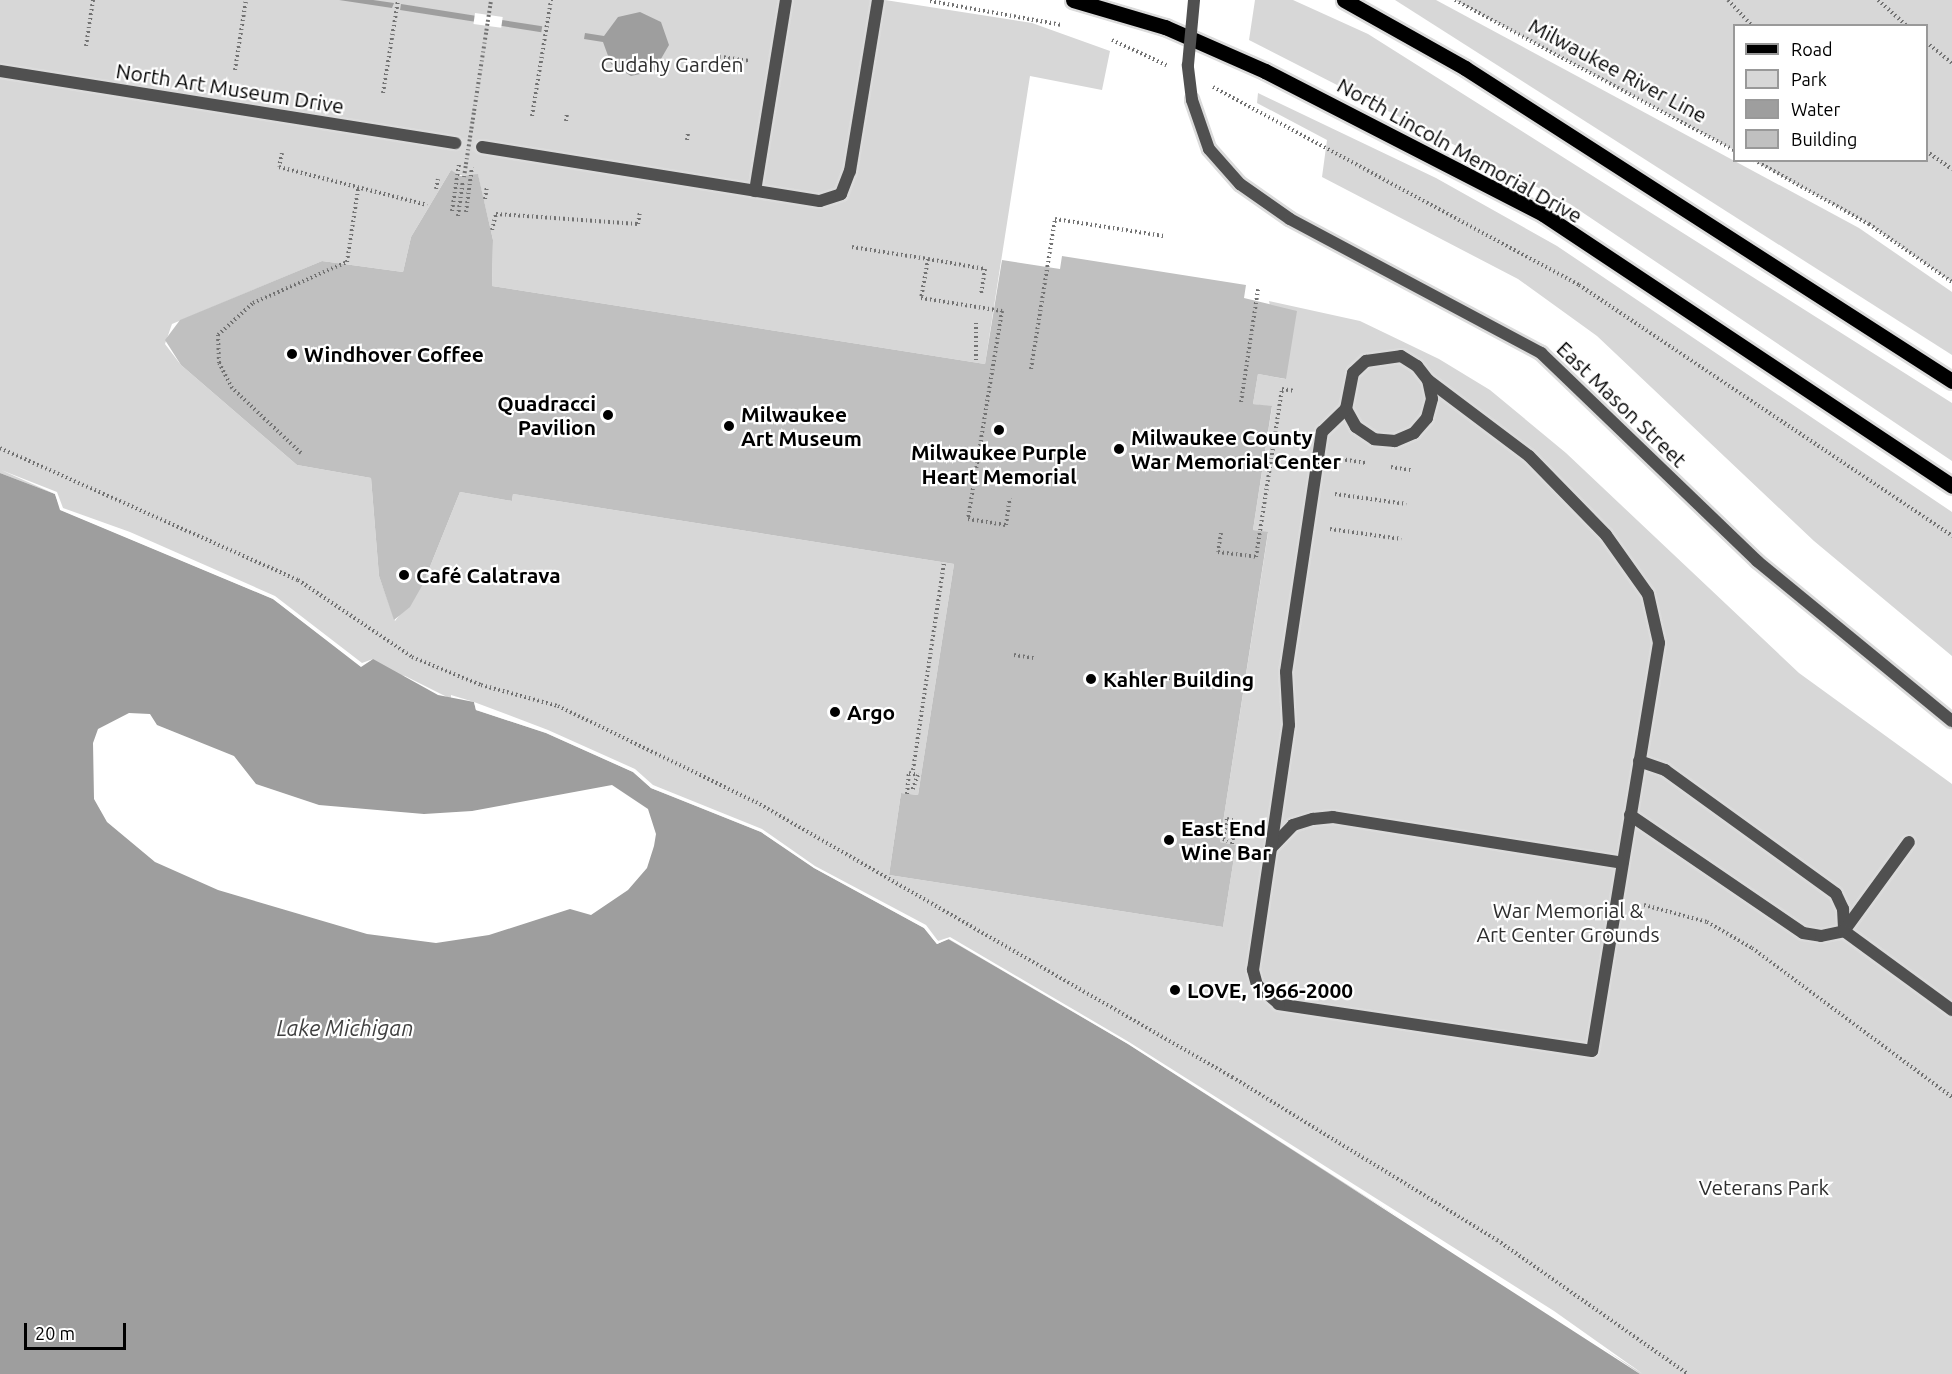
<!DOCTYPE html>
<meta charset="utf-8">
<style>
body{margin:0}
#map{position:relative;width:1952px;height:1374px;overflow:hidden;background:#fff;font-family:Ubuntu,sans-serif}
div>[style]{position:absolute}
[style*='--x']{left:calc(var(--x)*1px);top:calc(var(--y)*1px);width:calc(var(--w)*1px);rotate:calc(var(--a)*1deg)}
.green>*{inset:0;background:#d7d7d7}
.water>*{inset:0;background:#9e9e9e;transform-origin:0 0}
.pier>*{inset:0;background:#fff;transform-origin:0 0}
.building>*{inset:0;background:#c0c0c0}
.minor-tunnel>*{height:12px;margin-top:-6px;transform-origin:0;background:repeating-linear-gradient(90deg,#d9d9d9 0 12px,transparent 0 18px)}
.path>*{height:4px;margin-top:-2px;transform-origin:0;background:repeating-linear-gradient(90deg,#727272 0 1.5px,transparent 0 4.5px)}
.roads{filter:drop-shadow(2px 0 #dbdbdb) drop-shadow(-2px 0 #dbdbdb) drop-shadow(0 2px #dbdbdb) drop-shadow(0 -2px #dbdbdb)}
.service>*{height:12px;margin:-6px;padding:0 6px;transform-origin:6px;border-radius:6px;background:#505050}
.minor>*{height:12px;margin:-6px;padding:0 6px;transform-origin:6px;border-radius:6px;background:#505050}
.tertiary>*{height:12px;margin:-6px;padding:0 6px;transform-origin:6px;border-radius:6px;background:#505050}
.primary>*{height:15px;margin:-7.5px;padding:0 7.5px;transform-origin:7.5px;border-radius:7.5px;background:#000}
.path-bridge>*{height:4px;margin-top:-2px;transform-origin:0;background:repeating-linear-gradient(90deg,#727272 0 1.5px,transparent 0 4.5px)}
.tertiary-bridge>*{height:12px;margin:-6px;padding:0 6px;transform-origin:6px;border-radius:6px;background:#505050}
.dots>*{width:16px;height:16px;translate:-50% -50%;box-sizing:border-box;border:3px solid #fff;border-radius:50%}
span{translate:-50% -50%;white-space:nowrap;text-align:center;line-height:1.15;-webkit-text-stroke:4.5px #fff;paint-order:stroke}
.park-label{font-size:21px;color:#2e2e2e}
.street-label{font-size:21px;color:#000}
.poi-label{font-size:21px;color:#000;font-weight:700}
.left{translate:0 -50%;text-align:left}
.right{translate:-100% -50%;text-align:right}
.water-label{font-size:22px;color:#3f3f3f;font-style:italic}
.legend{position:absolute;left:1733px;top:24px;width:195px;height:138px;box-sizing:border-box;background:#fff;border:2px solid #999;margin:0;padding:8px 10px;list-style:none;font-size:18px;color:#000}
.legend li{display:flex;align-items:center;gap:12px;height:30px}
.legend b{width:30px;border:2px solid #999}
.scale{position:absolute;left:24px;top:1323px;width:102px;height:27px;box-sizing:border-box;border:3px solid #000;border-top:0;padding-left:8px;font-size:18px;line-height:21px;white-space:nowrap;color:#000;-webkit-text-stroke:4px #fff;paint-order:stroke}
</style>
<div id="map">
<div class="green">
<i style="clip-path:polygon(0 0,885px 0,1032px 23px,1110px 51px,1102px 90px,1030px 76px,985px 364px,492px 286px,493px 240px,478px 175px,454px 175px,451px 170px,411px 237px,403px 272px,322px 261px,172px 324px,165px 344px,181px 365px,297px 465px,371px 478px,379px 576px,395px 621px,423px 584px,460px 492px,512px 501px,513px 494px,954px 564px,918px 795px,901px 793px,889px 875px,1223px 927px,1236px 845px,1220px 842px,1268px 533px,1253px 530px,1272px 407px,1253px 404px,1258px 374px,1285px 379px,1269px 301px,1360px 321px,1439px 359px,1490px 390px,1566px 453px,1799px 673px,1952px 784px,1952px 1374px,1640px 1374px,1553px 1313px,1116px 1042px,733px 824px,476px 710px,474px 702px,451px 695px,451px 699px,405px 676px,361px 667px,60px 510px,55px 494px,0 473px)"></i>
<i style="clip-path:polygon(1255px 0,1293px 0,1368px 34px,1952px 403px,1952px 461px,1570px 204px,1249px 40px)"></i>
<i style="clip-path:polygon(1395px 0,1436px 0,1859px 228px,1952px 292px,1952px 355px)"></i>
<i style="clip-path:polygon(1455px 0,1952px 0,1952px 282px,1869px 224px,1754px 161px,1926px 160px,1926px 26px,1734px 26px,1734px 150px)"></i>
<i style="clip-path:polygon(1258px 93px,1436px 178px,1557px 246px,1952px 512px,1952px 656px,1814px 541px,1597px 336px,1518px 279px,1322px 177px,1327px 140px,1257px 103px)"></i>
</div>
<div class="water">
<i style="clip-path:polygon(339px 0,373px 0,394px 3px,392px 8px)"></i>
<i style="left:401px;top:4px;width:143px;height:6px;rotate:9deg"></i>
<i style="clip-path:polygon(640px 12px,661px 22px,669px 45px,654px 71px,631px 76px,611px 64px,603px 42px,584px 39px,585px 33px,604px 36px,618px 17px)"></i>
<i style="clip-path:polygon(0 473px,55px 494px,61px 510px,273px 599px,361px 666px,373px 659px,438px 695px,474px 702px,476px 710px,546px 733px,633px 772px,651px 788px,761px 832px,814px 868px,924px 928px,937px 944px,948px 939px,1128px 1044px,1640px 1374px,0 1374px)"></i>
</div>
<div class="pier">
<i style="left:475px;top:13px;width:28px;height:11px;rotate:8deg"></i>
<i style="clip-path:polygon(1px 470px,57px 492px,63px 508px,130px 532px,275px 596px,362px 663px,373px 659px,361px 667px,273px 599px,60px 510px,55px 494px)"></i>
<i style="clip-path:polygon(474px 702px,548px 730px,635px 769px,653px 785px,762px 829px,815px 866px,926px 925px,938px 941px,950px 937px,1129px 1042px,1554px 1311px,1643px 1374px,1128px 1044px,949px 939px,937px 944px,924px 928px,814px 868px,761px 832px,651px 788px,633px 772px,546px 733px,476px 710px)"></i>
<i style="clip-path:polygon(129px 713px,150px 714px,157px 725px,234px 756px,256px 784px,319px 805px,424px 814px,472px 811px,612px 785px,648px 809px,656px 834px,654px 846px,647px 868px,628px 890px,591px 915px,570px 909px,489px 935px,436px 943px,367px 934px,218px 890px,155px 862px,107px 822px,94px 799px,93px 743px,98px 729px)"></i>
</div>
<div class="building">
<i style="clip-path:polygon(451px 170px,460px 176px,478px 174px,493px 240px,492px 286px,985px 364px,1002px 260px,1060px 269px,1062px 256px,1246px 285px,1244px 298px,1297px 311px,1286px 379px,1258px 374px,1253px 404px,1272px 406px,1253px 530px,1268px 532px,1220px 842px,1236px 845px,1223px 927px,889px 875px,901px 793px,918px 795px,954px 564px,513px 494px,512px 501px,460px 492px,423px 584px,410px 607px,394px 620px,379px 576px,371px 478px,297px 465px,181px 365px,165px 340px,180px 320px,322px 261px,403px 272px,411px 237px)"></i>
</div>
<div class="minor-tunnel">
<i style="--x:455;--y:143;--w:27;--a:8"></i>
</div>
<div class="path">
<i style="--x:1455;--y:0;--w:317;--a:28.3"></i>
<i style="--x:1728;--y:0;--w:35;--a:47"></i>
<i style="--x:1878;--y:0;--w:39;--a:42"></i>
<i style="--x:930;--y:1;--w:134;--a:10.3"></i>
<i style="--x:1112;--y:40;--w:60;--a:24.8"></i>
<i style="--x:1926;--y:42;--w:33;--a:39"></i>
<i style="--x:86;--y:46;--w:47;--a:-81.3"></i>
<i style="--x:715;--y:56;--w:35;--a:8"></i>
<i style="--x:235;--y:70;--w:71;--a:-81.1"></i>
<i style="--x:1213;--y:87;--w:416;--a:28.4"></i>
<i style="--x:1579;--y:285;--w:450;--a:33.9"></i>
<i style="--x:383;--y:93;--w:94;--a:-80.8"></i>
<i style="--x:532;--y:116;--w:118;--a:-80.7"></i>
<i style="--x:566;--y:121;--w:8;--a:-83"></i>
<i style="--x:687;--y:140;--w:7;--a:-82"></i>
<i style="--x:1926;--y:151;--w:32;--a:35"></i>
<i style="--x:282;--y:153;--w:14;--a:102"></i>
<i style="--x:279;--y:167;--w:153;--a:14.4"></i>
<i style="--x:1754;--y:160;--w:132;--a:29.1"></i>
<i style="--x:1869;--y:224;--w:101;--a:34.9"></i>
<i style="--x:436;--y:189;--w:10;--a:-79"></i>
<i style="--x:485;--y:199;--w:12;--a:-81"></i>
<i style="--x:452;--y:211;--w:48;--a:-81.5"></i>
<i style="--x:466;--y:212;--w:45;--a:-82.4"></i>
<i style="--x:458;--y:216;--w:35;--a:-82"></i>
<i style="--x:492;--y:230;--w:16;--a:-76"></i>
<i style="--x:496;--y:214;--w:142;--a:4"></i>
<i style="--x:638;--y:224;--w:12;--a:-81"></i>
<i style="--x:852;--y:247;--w:77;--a:9"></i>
<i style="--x:928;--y:259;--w:40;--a:100"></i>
<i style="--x:921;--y:298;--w:82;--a:9.1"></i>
<i style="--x:1002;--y:311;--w:211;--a:99.3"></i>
<i style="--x:968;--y:519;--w:38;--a:9"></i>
<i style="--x:1006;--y:525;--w:27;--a:-82"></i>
<i style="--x:928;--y:259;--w:58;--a:10"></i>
<i style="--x:985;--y:269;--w:26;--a:99"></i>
<i style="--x:976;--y:323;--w:39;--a:90"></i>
<i style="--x:1031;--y:369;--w:152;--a:-80.9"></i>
<i style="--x:1055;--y:219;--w:110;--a:8.9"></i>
<i style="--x:1241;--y:402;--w:114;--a:-81.4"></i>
<i style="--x:0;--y:448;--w:326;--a:23.9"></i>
<i style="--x:298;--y:580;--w:138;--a:34"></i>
<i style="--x:412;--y:657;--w:74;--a:22.1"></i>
<i style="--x:481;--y:685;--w:80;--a:15.3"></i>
<i style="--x:558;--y:706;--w:220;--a:25.9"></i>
<i style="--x:756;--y:802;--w:550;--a:30.02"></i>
<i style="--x:1232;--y:1077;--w:311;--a:31.6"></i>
<i style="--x:1497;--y:1240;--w:233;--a:35.1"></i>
<i style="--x:301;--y:453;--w:95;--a:-136.7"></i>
<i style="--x:232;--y:388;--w:28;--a:-117"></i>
<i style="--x:219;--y:363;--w:28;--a:-92"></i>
<i style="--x:218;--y:335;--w:47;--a:-42.4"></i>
<i style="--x:253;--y:303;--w:103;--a:-23.6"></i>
<i style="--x:347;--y:262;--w:74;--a:-81.4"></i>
<i style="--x:1341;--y:459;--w:25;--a:9"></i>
<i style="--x:1391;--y:467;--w:20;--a:9"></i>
<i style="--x:1335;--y:494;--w:72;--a:8"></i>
<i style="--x:1330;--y:529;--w:72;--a:8"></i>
<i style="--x:1221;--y:533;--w:19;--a:99"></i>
<i style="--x:1218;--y:552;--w:38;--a:7"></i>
<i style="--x:1256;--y:557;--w:170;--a:-81.2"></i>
<i style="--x:1282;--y:389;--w:13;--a:9"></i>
<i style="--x:1014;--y:655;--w:20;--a:9"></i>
<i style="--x:1155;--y:676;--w:18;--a:9"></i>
<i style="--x:913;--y:770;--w:210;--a:-81.5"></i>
<i style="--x:907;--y:794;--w:21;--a:-85"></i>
<i style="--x:909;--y:773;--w:9;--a:13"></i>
<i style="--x:918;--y:775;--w:17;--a:111"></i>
<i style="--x:1227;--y:819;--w:20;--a:101"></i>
<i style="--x:1223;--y:839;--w:5;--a:22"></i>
<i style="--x:1232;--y:844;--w:23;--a:-80"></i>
<i style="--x:1644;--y:905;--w:65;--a:15.1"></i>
<i style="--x:1707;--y:922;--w:52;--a:30"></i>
<i style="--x:1752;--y:948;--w:249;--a:36.7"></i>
</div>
<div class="roads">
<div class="service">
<i style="--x:1428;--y:380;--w:19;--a:78"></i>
<i style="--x:1432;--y:399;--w:20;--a:105"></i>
<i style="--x:1427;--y:418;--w:20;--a:131"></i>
<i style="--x:1414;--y:433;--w:21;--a:157"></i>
<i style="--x:1395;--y:441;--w:21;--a:-175"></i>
<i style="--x:1374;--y:439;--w:22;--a:-146"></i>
<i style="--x:1356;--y:427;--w:21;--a:-119"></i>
<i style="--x:1346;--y:409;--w:37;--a:-79"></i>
<i style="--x:1353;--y:373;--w:18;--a:-43"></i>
<i style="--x:1366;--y:361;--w:35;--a:-8"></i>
<i style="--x:1401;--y:356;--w:19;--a:32"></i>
<i style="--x:1417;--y:366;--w:18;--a:52"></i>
<i style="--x:1428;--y:380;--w:126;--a:37"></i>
<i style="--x:1529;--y:456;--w:110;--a:45.7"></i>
<i style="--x:1606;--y:535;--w:72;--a:54.6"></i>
<i style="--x:1648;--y:594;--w:50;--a:77.3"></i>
<i style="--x:1659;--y:643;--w:413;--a:99.3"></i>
<i style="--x:1592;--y:1051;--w:317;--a:-171.5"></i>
<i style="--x:1279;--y:1004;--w:29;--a:-139"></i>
<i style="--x:1257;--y:985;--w:16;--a:-105"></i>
<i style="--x:1253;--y:970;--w:123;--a:-81.6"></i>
<i style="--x:1271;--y:848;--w:32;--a:-46"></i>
<i style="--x:1293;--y:825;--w:21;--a:-17"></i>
<i style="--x:1313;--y:819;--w:20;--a:-6"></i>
<i style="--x:1333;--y:817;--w:293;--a:9"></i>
<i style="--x:1639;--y:761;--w:28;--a:19"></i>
<i style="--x:1665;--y:770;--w:211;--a:35.9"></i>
<i style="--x:1836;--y:894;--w:17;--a:65"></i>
<i style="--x:1843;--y:909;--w:22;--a:87"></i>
<i style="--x:1630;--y:815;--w:209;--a:34.3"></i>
<i style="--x:1803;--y:933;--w:18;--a:9"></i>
<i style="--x:1821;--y:936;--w:24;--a:-12"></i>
<i style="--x:1844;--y:931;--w:110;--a:-53.9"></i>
<i style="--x:1271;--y:848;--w:124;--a:-81.7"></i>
<i style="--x:1289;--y:725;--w:53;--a:-93.2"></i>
<i style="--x:1286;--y:672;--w:243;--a:-81.5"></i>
<i style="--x:1322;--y:432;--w:33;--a:-44"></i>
<i style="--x:1844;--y:931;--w:134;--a:36.2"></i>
</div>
<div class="minor">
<i style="--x:0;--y:71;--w:461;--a:9"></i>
<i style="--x:482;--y:147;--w:342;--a:9.1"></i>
<i style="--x:820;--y:201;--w:22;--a:-18"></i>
<i style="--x:841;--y:194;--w:25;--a:-69"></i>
<i style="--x:850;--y:171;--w:173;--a:-80.7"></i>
<i style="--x:755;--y:191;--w:193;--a:-80.8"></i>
</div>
<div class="tertiary">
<i style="--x:1192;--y:100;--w:52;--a:70.9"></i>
<i style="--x:1209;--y:149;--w:47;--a:48.5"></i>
<i style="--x:1240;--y:184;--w:61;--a:35"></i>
<i style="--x:1290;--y:219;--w:285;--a:28.1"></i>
<i style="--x:1541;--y:353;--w:300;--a:43.9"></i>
<i style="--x:1757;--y:561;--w:252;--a:39.4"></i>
</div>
<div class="primary">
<i style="--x:1073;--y:0;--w:96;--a:16.4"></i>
<i style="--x:1165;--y:27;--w:109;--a:23.7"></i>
<i style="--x:1265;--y:71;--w:313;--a:27.2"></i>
<i style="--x:1543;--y:214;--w:491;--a:33.6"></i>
<i style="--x:1344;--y:0;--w:139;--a:29.3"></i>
<i style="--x:1465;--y:68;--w:579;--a:32.73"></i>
</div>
</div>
<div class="path-bridge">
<i style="--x:464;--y:177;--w:179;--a:-81.3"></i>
<i style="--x:1227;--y:819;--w:9;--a:13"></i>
</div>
<div class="tertiary-bridge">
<i style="--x:1192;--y:100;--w:35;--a:-97"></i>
<i style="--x:1188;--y:65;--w:65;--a:-84.7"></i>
</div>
<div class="dots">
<i style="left:292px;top:354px;background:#000"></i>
<i style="left:608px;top:415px;background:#000"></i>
<i style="left:729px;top:426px;background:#000"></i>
<i style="left:999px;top:430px;background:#000"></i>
<i style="left:1119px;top:449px;background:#000"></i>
<i style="left:404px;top:575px;background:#000"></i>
<i style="left:1091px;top:679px;background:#000"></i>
<i style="left:835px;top:712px;background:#000"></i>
<i style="left:1169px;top:840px;background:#000"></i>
<i style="left:1175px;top:990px;background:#000"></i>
</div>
<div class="park-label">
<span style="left:672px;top:64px">Cudahy Garden</span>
<span style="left:1568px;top:922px">War Memorial &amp;<br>Art Center Grounds</span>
<span style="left:1764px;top:1187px">Veterans Park</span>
</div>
<div class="street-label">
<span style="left:1618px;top:70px;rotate:28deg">Milwaukee River Line</span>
<span style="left:230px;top:88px;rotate:9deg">North Art Museum Drive</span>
<span style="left:1460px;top:150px;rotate:29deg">North Lincoln Memorial Drive</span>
<span style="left:1622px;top:404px;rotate:44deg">East Mason Street</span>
</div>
<div class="poi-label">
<span class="left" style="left:304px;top:354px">Windhover Coffee</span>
<span class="right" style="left:596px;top:415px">Quadracci<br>Pavilion</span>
<span class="left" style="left:741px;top:426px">Milwaukee<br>Art Museum</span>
<span class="left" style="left:1131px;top:449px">Milwaukee County<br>War Memorial Center</span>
<span style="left:999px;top:464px">Milwaukee Purple<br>Heart Memorial</span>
<span class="left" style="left:416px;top:575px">Café Calatrava</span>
<span class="left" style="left:1103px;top:679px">Kahler Building</span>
<span class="left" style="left:847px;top:712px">Argo</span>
<span class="left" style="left:1181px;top:840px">East End<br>Wine Bar</span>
<span class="left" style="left:1187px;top:990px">LOVE, 1966-2000</span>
</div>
<div class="water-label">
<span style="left:345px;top:1028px">Lake Michigan</span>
</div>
<ul class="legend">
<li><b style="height:8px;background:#000"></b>Road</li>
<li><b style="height:16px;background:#d7d7d7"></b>Park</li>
<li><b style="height:16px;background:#9e9e9e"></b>Water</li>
<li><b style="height:16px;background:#c0c0c0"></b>Building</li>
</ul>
<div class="scale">20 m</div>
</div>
